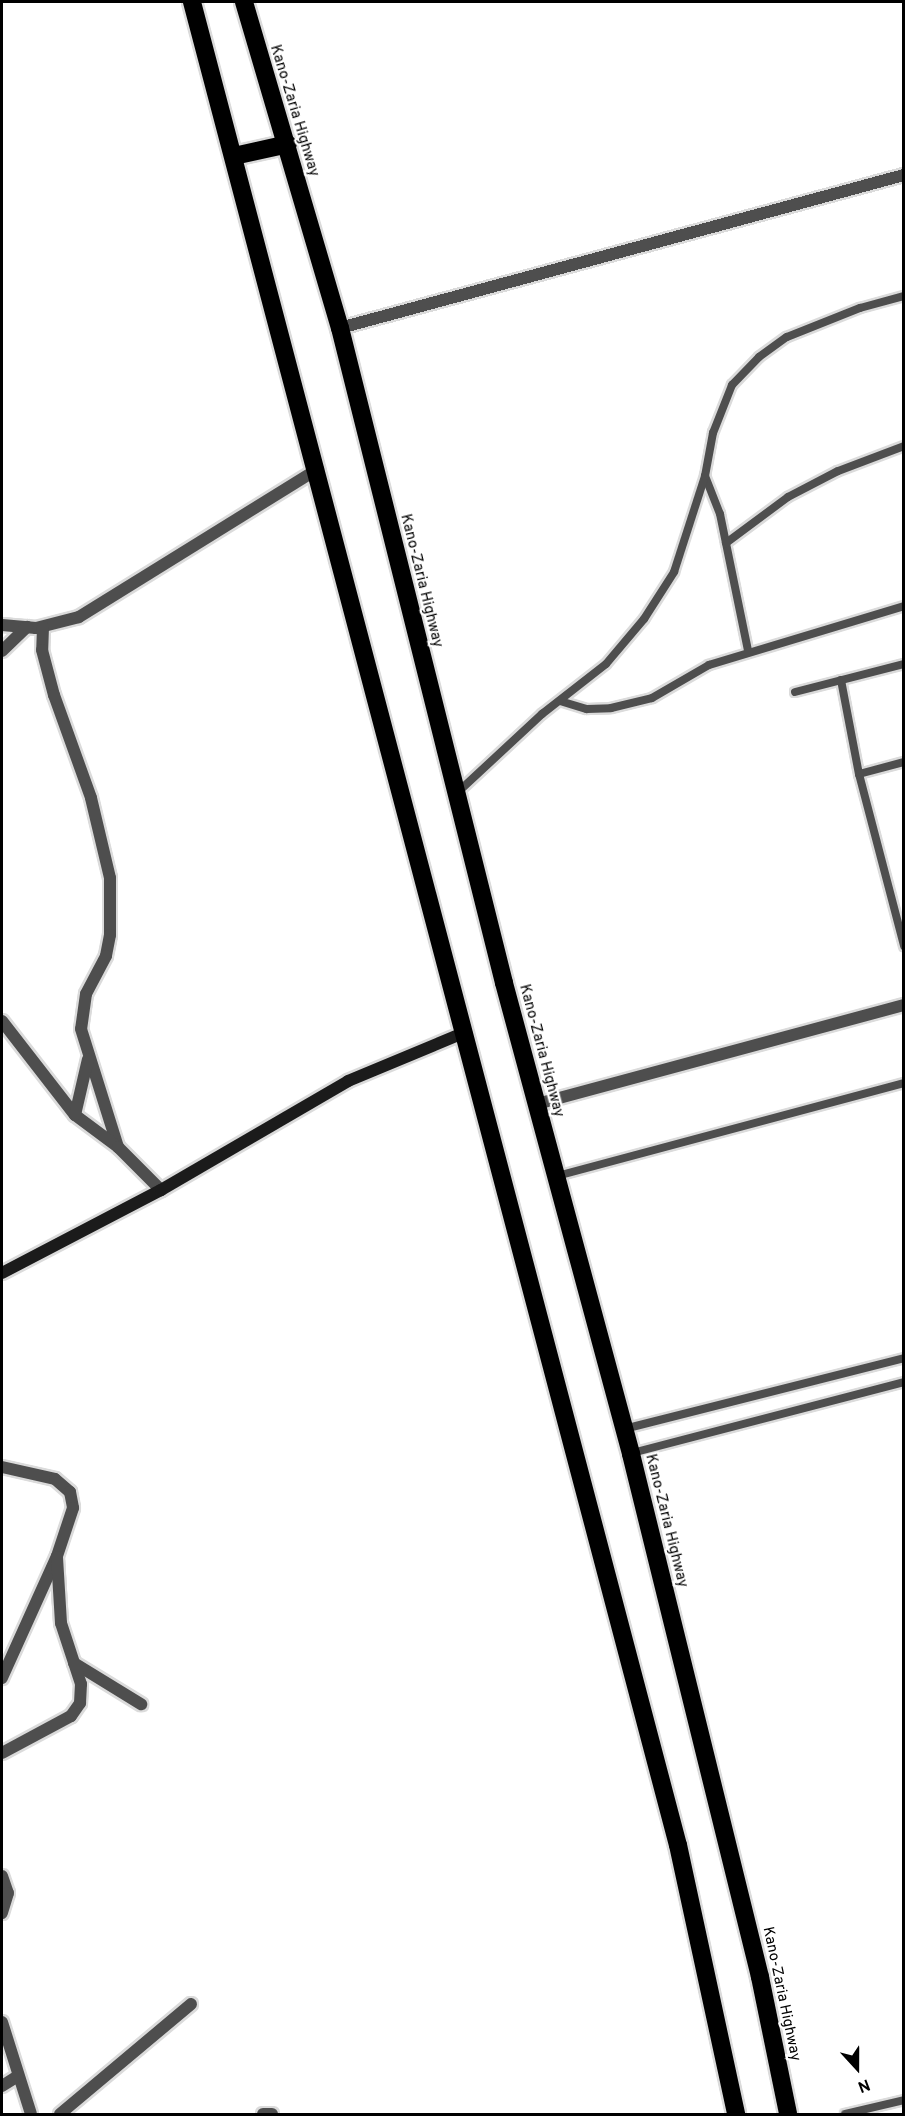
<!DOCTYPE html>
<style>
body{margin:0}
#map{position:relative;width:905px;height:2116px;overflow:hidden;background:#fff;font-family:Overpass,sans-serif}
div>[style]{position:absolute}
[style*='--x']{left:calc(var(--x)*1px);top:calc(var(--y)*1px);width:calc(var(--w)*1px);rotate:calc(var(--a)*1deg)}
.roads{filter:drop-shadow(2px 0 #dbdbdb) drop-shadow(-2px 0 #dbdbdb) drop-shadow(0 2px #dbdbdb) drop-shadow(0 -2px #dbdbdb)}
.lane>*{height:8px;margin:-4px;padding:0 4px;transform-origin:4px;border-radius:4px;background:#4e4e4e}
.street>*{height:12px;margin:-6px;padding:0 6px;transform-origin:6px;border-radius:6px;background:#4e4e4e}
.secondary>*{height:12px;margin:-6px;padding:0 6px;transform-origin:6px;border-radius:6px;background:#1b1b1b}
.highway>*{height:18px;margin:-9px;padding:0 9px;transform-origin:9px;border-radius:9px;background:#000}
span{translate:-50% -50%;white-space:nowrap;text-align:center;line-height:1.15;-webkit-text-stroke:4.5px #fff;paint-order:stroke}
.street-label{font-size:15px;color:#000}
.frame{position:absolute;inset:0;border:3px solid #000;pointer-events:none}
.north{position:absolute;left:827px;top:2038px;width:60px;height:60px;-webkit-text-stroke:4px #fff;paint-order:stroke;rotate:159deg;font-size:16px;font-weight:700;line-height:24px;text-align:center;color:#000}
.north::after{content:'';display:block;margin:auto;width:21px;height:27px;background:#000;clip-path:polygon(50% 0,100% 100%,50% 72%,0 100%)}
</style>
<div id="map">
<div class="roads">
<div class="lane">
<i style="--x:705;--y:476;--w:41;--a:68.5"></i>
<i style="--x:720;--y:514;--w:140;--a:78.4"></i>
<i style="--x:726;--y:543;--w:77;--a:-36.6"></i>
<i style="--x:788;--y:497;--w:56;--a:-27.5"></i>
<i style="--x:838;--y:471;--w:71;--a:-20.7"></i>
<i style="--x:841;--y:680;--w:96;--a:79.2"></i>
<i style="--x:859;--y:774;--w:178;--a:75.3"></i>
<i style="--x:795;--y:692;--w:113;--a:-14.4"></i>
<i style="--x:560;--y:701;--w:28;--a:17"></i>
<i style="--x:587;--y:709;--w:24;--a:-2"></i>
<i style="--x:611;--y:708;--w:42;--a:-13.7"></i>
<i style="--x:652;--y:698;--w:66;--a:-30.1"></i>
<i style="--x:709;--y:665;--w:204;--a:-16.8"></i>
<i style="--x:859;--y:774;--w:47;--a:-14.9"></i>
<i style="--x:458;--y:792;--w:115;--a:-42.9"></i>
<i style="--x:542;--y:714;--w:81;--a:-38"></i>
<i style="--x:606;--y:664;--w:59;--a:-49.8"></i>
<i style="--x:644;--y:619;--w:56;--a:-57.4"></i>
<i style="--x:674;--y:572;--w:101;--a:-72.1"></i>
<i style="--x:705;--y:476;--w:44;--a:-79.5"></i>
<i style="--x:713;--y:433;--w:52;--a:-68.4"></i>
<i style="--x:732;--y:385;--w:39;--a:-46"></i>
<i style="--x:759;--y:357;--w:34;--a:-36"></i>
<i style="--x:787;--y:337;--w:79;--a:-21.7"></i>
<i style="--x:860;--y:308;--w:46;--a:-15.3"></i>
<i style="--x:557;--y:1176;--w:359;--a:-15"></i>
<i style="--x:624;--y:1429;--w:289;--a:-14.2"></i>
<i style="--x:632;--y:1453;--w:281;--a:-14.6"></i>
<i style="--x:845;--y:2114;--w:61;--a:-13.3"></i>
</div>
<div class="street">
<i style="--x:340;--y:328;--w:584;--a:-15.18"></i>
<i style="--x:2;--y:625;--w:34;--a:5"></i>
<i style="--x:36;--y:628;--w:44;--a:-14.3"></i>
<i style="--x:79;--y:617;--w:281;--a:-31.8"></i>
<i style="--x:43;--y:627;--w:23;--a:92"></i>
<i style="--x:42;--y:650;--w:47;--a:75.1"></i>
<i style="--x:54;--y:695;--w:109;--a:70.2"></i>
<i style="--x:91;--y:798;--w:82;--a:76.6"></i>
<i style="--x:110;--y:878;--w:57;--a:90"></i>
<i style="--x:110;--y:935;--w:21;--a:101"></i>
<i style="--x:106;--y:956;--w:43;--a:117.8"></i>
<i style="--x:86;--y:994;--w:35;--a:98"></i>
<i style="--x:81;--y:1029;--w:124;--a:72.6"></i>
<i style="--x:2;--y:651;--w:35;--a:-44"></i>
<i style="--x:2;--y:1021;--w:119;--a:52.2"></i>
<i style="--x:75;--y:1115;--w:54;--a:36.7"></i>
<i style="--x:118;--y:1147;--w:61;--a:45"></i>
<i style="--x:537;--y:1104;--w:380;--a:-15.1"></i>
<i style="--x:75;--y:1115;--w:57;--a:-76.9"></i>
<i style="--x:2;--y:1467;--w:54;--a:12.8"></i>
<i style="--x:55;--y:1479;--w:20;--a:41"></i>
<i style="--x:70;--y:1492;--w:16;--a:79"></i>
<i style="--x:73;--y:1508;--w:51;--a:108.4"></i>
<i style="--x:57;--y:1556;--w:134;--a:114.3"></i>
<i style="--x:74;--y:1663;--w:79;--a:31.5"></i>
<i style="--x:2;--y:1753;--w:78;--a:-28.2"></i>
<i style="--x:71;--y:1716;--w:16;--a:-55"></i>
<i style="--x:80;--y:1703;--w:19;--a:-87"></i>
<i style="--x:81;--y:1684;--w:64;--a:-108.2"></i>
<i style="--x:61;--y:1623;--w:66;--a:-93.5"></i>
<i style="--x:2;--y:1876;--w:18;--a:71"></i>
<i style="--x:8;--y:1893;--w:21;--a:107"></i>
<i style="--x:2;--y:2022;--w:96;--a:72.5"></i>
<i style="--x:2;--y:2086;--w:19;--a:-32"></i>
<i style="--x:60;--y:2114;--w:171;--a:-40"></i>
<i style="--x:263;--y:2114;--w:9;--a:0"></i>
</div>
<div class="secondary">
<i style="--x:2;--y:1273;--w:179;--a:-27.6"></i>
<i style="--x:161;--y:1190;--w:216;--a:-30.2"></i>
<i style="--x:348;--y:1081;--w:128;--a:-22.6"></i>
</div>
<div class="highway">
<i style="--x:192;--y:2;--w:1906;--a:75.23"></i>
<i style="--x:678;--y:1845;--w:275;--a:77.8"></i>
<i style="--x:244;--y:2;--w:340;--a:73.6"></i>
<i style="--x:340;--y:328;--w:675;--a:75.94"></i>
<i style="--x:504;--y:983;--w:488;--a:74.9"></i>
<i style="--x:631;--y:1454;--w:539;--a:76.14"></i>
<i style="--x:760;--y:1977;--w:140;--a:78.4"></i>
<i style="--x:234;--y:156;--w:55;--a:-12.5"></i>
</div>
</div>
<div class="street-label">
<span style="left:294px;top:111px;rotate:73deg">Kano-Zaria Highway</span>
<span style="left:421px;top:581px;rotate:76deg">Kano-Zaria Highway</span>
<span style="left:541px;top:1051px;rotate:75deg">Kano-Zaria Highway</span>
<span style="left:666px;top:1521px;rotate:76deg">Kano-Zaria Highway</span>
<span style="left:781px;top:1994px;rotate:78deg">Kano-Zaria Highway</span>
</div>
<div class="frame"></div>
<div class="north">N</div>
</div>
